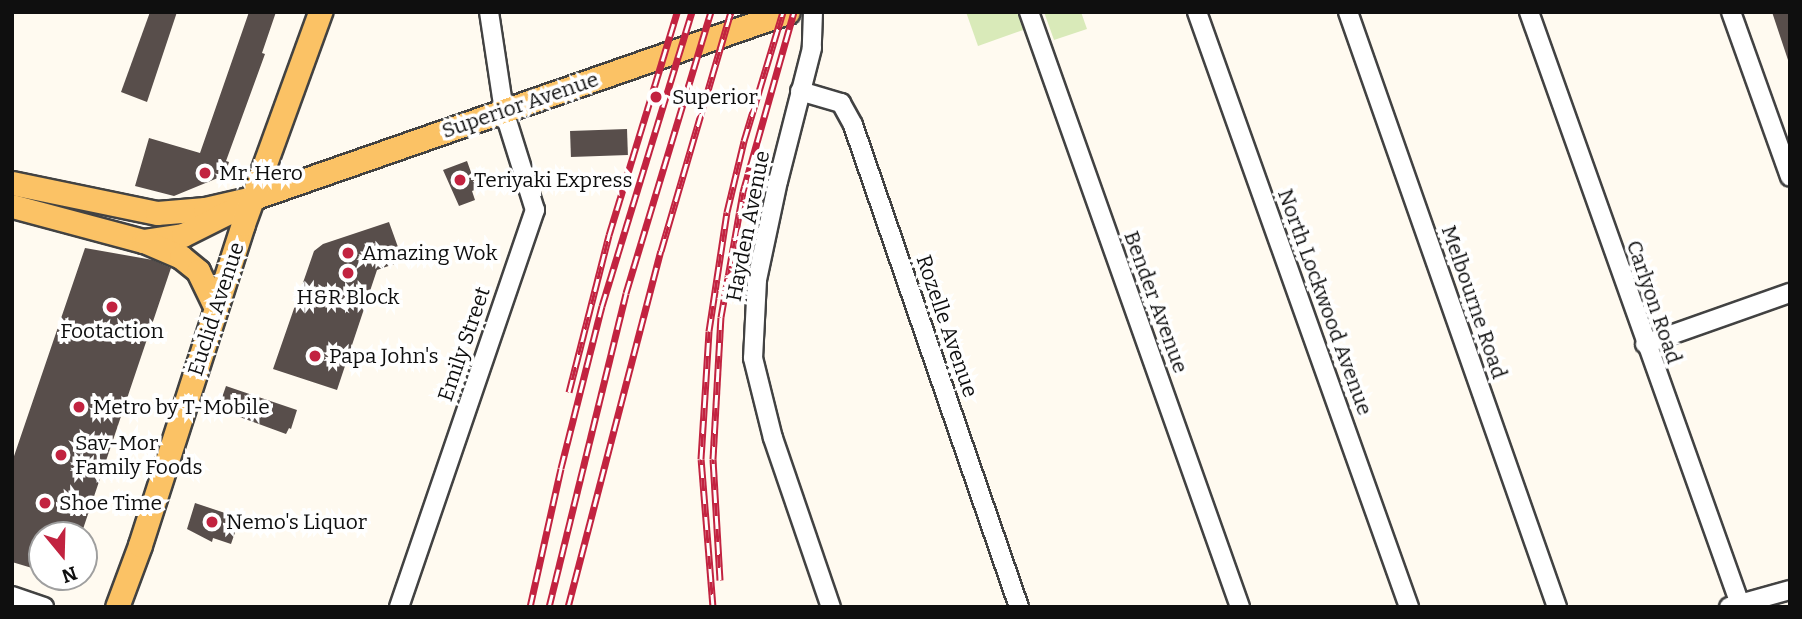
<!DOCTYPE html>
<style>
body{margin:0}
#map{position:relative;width:1802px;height:619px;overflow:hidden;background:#fffaf0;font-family:Bitter,serif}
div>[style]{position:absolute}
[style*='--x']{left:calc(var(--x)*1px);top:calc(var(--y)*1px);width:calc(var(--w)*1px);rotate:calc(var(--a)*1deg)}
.green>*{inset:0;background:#d9eab9}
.building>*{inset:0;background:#584e4b;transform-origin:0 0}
.roads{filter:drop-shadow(2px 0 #424242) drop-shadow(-2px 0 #424242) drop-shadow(0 2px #424242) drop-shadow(0 -2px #424242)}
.minor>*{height:18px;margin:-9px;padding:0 9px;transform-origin:9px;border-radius:9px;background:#fff}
.major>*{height:23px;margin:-11.5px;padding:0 11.5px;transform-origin:11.5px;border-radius:11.5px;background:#fbc265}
.rail>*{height:7px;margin-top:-3.5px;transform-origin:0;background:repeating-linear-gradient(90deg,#fff 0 13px,#c22340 0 26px);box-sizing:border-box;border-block:2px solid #c22340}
.dots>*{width:19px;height:19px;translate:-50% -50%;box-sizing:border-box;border:4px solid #fff;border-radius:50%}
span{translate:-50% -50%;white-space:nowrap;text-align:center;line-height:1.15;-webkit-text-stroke:7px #fff;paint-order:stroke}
.poi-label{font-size:21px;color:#0f0f0f}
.left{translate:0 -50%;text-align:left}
.street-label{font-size:21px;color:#0f0f0f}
.frame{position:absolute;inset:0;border:14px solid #0f0f0f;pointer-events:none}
.north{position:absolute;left:28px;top:521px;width:70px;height:70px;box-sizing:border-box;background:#fff;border:2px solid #9f9f9f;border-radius:50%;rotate:161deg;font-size:19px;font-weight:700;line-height:28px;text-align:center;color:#0f0f0f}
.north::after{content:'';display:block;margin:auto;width:24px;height:32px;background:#c22340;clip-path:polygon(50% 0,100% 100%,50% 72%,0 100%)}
</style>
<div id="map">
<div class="green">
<i style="clip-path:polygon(966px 12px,1021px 12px,1026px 29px,978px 46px)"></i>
<i style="clip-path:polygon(1044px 12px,1081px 12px,1087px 29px,1054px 40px)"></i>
</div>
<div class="building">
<i style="clip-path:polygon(150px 12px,177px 12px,147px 102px,121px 92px)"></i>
<i style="clip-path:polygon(249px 12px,276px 12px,262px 53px,265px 54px,226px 161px,229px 162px,225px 175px,174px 196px,135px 186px,149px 138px,200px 153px)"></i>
<i style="clip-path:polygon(1772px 12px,1790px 12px,1790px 60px,1788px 60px)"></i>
<i style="left:627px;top:129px;width:26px;height:57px;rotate:88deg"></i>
<i style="clip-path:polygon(467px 161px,477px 189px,472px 191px,475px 200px,459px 206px,443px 170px)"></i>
<i style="clip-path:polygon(389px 222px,403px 261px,377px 270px,337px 390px,273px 369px,314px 251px,323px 244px)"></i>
<i style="clip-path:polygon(85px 248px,153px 260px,171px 268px,81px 535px,42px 535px,42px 571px,12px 562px,12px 462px)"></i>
<i style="clip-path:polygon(226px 386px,297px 410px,291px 429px,289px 428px,286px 434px,218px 409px)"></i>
<i style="clip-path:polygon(195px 503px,240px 518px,231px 544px,213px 538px,212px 542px,187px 529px)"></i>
</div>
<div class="roads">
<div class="minor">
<i style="--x:813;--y:12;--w:36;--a:92"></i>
<i style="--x:812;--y:48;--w:137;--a:104.3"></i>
<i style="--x:778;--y:181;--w:101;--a:102"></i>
<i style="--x:757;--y:280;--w:78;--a:92.9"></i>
<i style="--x:753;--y:358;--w:82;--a:76"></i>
<i style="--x:773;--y:438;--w:179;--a:71.1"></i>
<i style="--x:1029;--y:12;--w:631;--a:70.47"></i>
<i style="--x:1197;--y:12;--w:632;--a:70.39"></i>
<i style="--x:1348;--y:12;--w:631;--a:70.65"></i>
<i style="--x:1529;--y:12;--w:632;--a:70.39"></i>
<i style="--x:1731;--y:12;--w:175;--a:70.3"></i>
<i style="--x:800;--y:91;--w:43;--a:16.3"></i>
<i style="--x:841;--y:103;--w:25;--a:61"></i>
<i style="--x:853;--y:125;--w:510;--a:71"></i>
<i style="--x:1645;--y:344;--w:154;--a:-19.4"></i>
<i style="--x:12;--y:596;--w:34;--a:19"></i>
<i style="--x:399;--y:607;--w:420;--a:-71.1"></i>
<i style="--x:535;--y:210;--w:104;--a:-107.4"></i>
<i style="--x:504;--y:111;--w:100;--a:-98.6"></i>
<i style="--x:1729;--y:607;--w:63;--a:-15.6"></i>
</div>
<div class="major">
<i style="--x:12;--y:183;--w:148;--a:11.7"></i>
<i style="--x:157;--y:213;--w:48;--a:-4.8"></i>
<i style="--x:205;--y:209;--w:49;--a:-12.9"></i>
<i style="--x:253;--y:198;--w:566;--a:-19.17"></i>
<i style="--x:12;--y:206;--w:136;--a:15"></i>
<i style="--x:143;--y:241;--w:40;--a:-8.5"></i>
<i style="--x:183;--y:235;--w:58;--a:-26.6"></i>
<i style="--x:146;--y:242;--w:38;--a:23"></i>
<i style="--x:181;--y:257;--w:22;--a:39"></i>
<i style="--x:198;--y:271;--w:41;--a:64.1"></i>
<i style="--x:117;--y:607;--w:66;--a:-69.6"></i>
<i style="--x:140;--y:545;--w:337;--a:-72.2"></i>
<i style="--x:243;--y:224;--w:226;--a:-70"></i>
</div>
</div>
<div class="rail">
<i style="--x:569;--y:392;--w:162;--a:-75.7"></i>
<i style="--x:609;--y:235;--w:233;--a:-73"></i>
<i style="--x:720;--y:580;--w:121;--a:-93.3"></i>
<i style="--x:713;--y:459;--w:142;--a:-86.8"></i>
<i style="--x:721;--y:317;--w:127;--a:-80"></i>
<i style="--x:743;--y:192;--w:187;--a:-74.2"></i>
<i style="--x:530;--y:607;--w:142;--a:-77.4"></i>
<i style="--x:561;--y:468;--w:167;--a:-75.8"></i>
<i style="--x:602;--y:306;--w:307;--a:-73"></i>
<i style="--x:549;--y:607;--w:323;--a:-76.2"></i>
<i style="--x:626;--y:293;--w:294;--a:-73.2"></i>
<i style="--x:568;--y:607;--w:368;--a:-75.4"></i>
<i style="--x:661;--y:251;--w:249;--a:-73.7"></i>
<i style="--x:713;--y:607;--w:148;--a:-94.6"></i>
<i style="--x:701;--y:459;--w:128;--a:-86.4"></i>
<i style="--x:709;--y:331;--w:120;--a:-81.4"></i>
<i style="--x:727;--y:212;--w:73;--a:-76.5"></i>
<i style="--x:744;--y:141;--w:135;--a:-73.2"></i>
</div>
<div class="dots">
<i style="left:656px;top:97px;background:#c22340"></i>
<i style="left:205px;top:173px;background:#c22340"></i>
<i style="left:460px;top:180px;background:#c22340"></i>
<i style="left:348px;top:253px;background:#c22340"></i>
<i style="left:348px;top:273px;background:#c22340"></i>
<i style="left:112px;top:307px;background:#c22340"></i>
<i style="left:315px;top:356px;background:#c22340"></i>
<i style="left:79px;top:407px;background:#c22340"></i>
<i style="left:61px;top:455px;background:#c22340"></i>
<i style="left:45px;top:503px;background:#c22340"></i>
<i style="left:212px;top:522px;background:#c22340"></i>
</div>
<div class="poi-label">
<span class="left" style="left:672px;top:97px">Superior</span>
<span class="left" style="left:219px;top:173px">Mr. Hero</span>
<span class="left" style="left:474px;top:180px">Teriyaki Express</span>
<span class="left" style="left:362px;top:253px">Amazing Wok</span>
<span style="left:348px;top:297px">H&amp;R Block</span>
<span style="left:112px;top:331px">Footaction</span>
<span class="left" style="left:329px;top:356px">Papa John's</span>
<span class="left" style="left:93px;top:407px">Metro by T-Mobile</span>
<span class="left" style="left:75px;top:455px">Sav-Mor<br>Family Foods</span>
<span class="left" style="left:59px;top:503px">Shoe Time</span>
<span class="left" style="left:226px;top:522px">Nemo's Liquor</span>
</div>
<div class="street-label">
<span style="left:520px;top:105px;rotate:-19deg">Superior Avenue</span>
<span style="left:748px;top:226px;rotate:-79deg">Hayden Avenue</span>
<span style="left:1156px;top:302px;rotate:70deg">Bender Avenue</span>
<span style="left:1325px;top:302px;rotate:70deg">North Lockwood Avenue</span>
<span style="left:1474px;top:302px;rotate:71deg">Melbourne Road</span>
<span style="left:1654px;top:302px;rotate:71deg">Carlyon Road</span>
<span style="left:216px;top:309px;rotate:-72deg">Euclid Avenue</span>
<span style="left:947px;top:326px;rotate:71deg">Rozelle Avenue</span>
<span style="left:464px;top:344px;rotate:-71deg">Emily Street</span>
</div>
<div class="frame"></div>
<div class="north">N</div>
</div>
